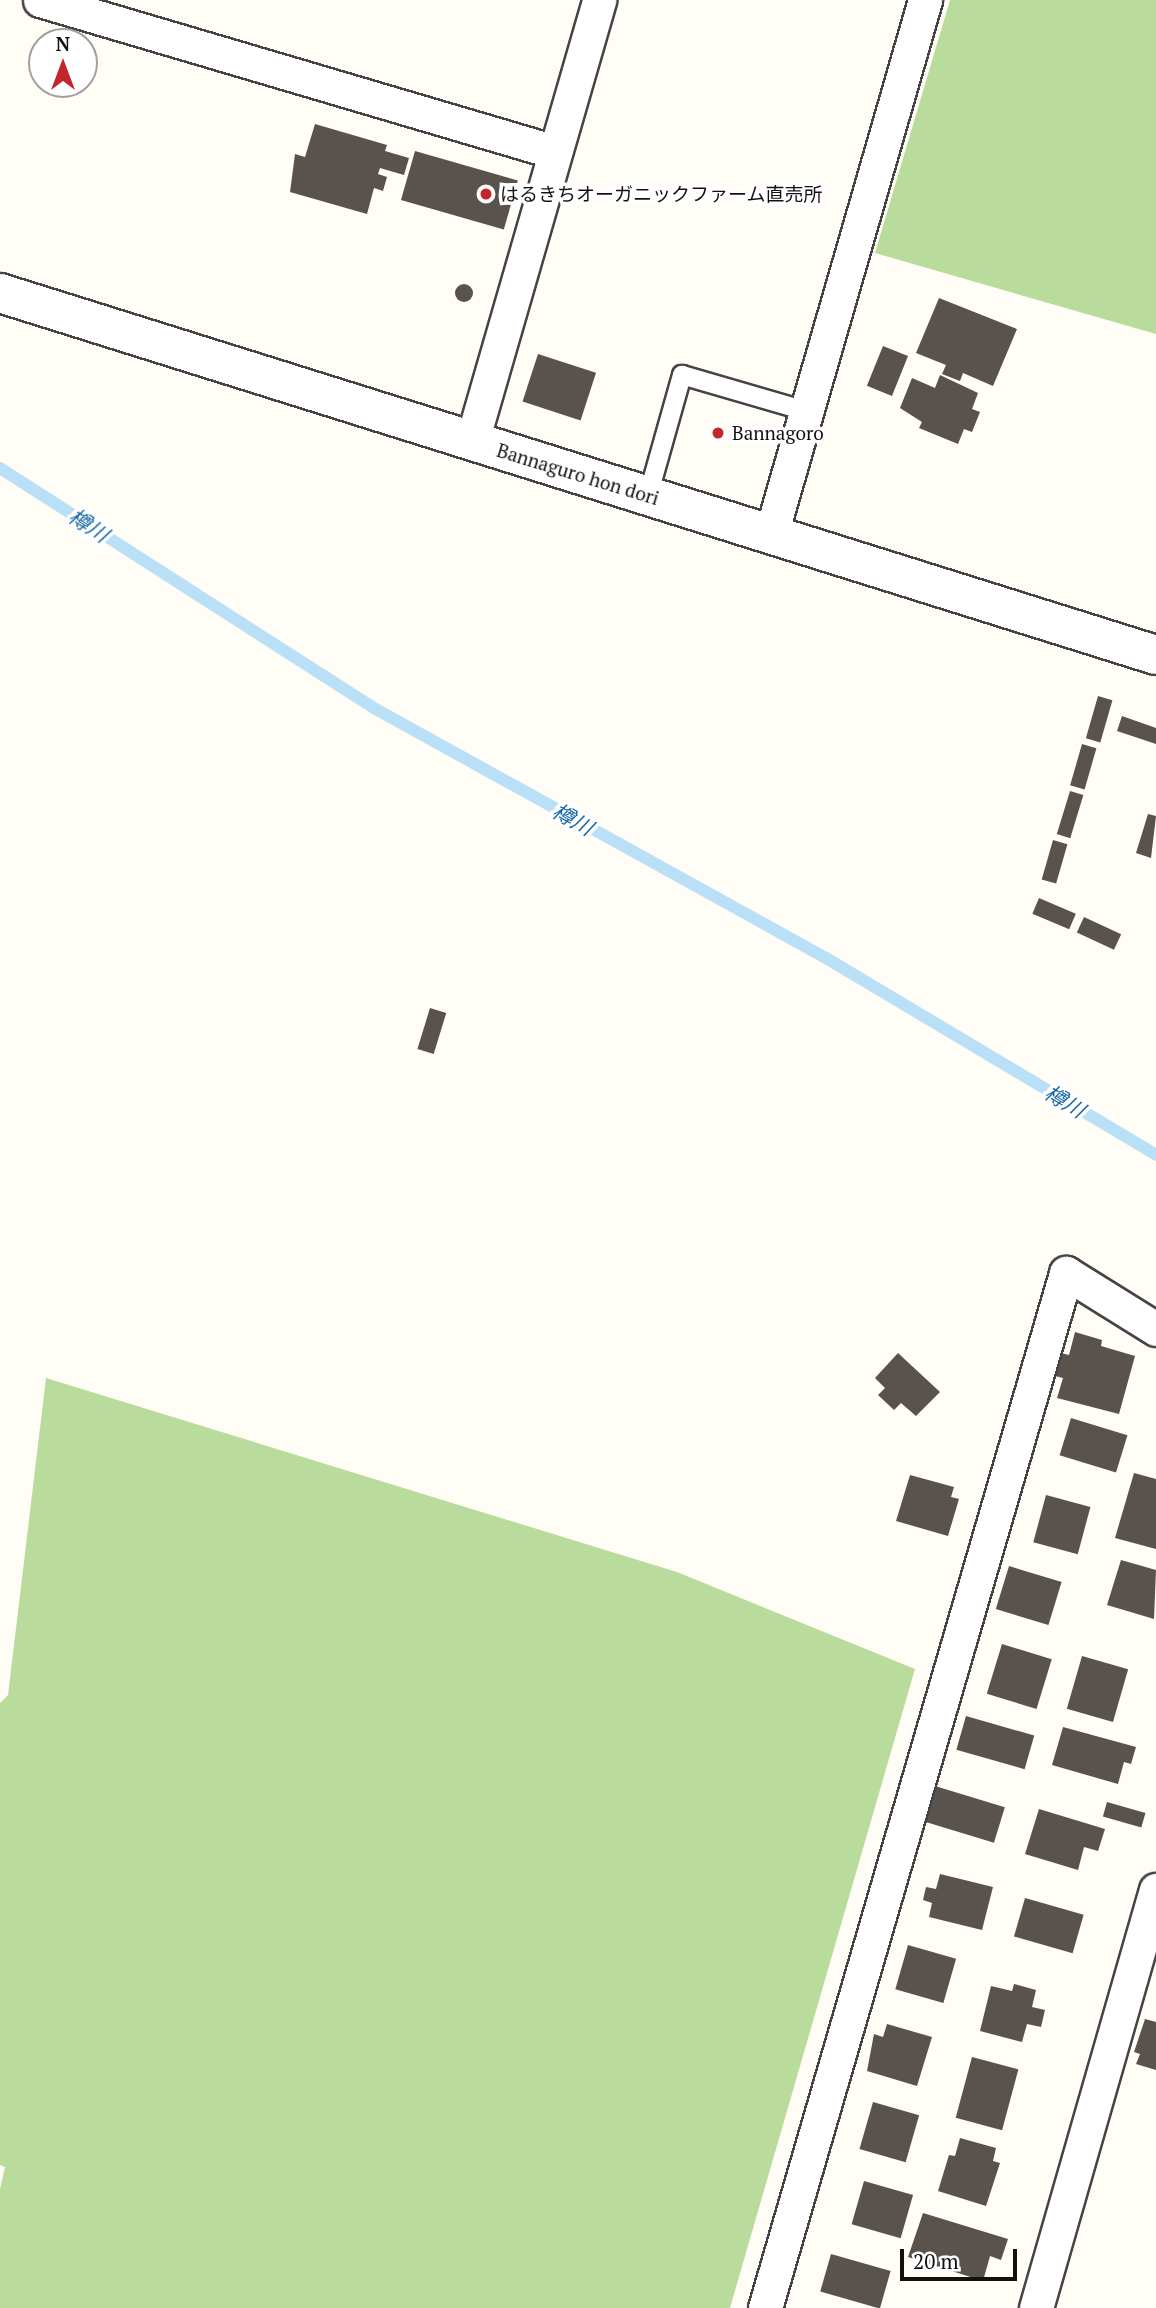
<!DOCTYPE html>
<meta charset="utf-8">
<style>
body{margin:0}
#map{position:relative;width:1156px;height:2308px;overflow:hidden;background:#fffdf5;font-family:"PT Serif","Noto Sans JP",serif}
div>[style]{position:absolute}
[style*='--x']{left:calc(var(--x)*1px);top:calc(var(--y)*1px);width:calc(var(--w)*1px);rotate:calc(var(--a)*1deg)}
.forest>*{inset:0;background:#b9dc9c}
.stream>*{height:12px;margin:-6px;padding:0 6px;transform-origin:6px;border-radius:6px;background:#b9e0f7}
.building>*{inset:0;background:#5a524d;transform-origin:0 0}
.round{border-radius:50%}
.roads{filter:drop-shadow(2px 0 #444) drop-shadow(-2px 0 #444) drop-shadow(0 2px #444) drop-shadow(0 -2px #444)}
.service>*{height:18px;margin:-9px;padding:0 9px;transform-origin:9px;border-radius:9px;background:#fff}
.minor>*{height:33px;margin:-16.5px;padding:0 16.5px;transform-origin:16.5px;border-radius:16.5px;background:#fff}
.tertiary>*{height:38px;margin:-19px;padding:0 19px;transform-origin:19px;border-radius:19px;background:#fff}
.dots>*{width:19px;height:19px;translate:-50% -50%;box-sizing:border-box;border:4px solid #fff;border-radius:50%}
span{translate:-50% -50%;white-space:nowrap;text-align:center;line-height:1.15;-webkit-text-stroke:7px #fff;paint-order:stroke}
.poi-label{font-size:19px;color:#111}
.left{translate:0 -50%;text-align:left}
.street-label{font-size:19px;color:#111}
.water-label{font-size:21px;color:#1768a6;font-style:italic}
.north{position:absolute;left:28px;top:28px;width:70px;height:70px;box-sizing:border-box;background:#fff;border:2px solid #a0a0a0;border-radius:50%;rotate:0deg;font-size:19px;font-weight:700;line-height:28px;text-align:center;color:#111}
.north::after{content:'';display:block;margin:auto;width:24px;height:32px;background:#c4262e;clip-path:polygon(50% 0,100% 100%,50% 72%,0 100%)}
.scale{position:absolute;left:900px;top:2249px;width:117px;height:32px;box-sizing:border-box;border:4px solid #111;border-top:0;padding-left:9px;font-size:21px;line-height:24px;white-space:nowrap;color:#111;-webkit-text-stroke:5px #fff;paint-order:stroke}
</style>
<div id="map">
<div class="forest">
<i style="clip-path:polygon(950px 0,1156px 0,1156px 334px,875px 253px)"></i>
<i style="clip-path:polygon(46px 1378px,677px 1572px,915px 1669px,730px 2308px,0 2308px,0 2189px,5px 2167px,0 2165px,0 1703px,8px 1695px)"></i>
</div>
<div class="stream">
<i style="--x:0;--y:468;--w:442;--a:32.7"></i>
<i style="--x:372;--y:707;--w:519;--a:28.94"></i>
<i style="--x:826;--y:958;--w:384;--a:30.8"></i>
</div>
<div class="building">
<i style="clip-path:polygon(315px 124px,387px 145px,385px 151px,409px 158px,404px 175px,380px 168px,378px 174px,387px 177px,383px 191px,374px 188px,367px 214px,290px 192px,295px 154px,305px 157px)"></i>
<i style="left:415px;top:151px;width:107px;height:51px;rotate:16deg"></i>
<i class="round" style="left:455px;top:284px;width:18px;height:18px"></i>
<i style="clip-path:polygon(939px 298px,1017px 329px,993px 386px,963px 373px,960px 381px,942px 374px,946px 365px,916px 353px)"></i>
<i style="left:883px;top:346px;width:27px;height:43px;rotate:22deg"></i>
<i style="left:538px;top:354px;width:61px;height:50px;rotate:18deg"></i>
<i style="clip-path:polygon(940px 375px,978px 393px,972px 409px,980px 412px,972px 432px,964px 429px,958px 444px,919px 428px,922px 422px,900px 408px,912px 378px,935px 388px)"></i>
<i style="left:1098px;top:696px;width:15px;height:44px;rotate:16deg"></i>
<i style="clip-path:polygon(1122px 716px,1156px 728px,1156px 744px,1117px 731px)"></i>
<i style="left:1082px;top:744px;width:15px;height:43px;rotate:16deg"></i>
<i style="left:1070px;top:791px;width:14px;height:45px;rotate:17deg"></i>
<i style="clip-path:polygon(1148px 814px,1156px 816px,1151px 858px,1136px 853px)"></i>
<i style="left:1053px;top:840px;width:15px;height:41px;rotate:16deg"></i>
<i style="left:1039px;top:898px;width:40px;height:17px;rotate:23deg"></i>
<i style="left:1084px;top:917px;width:41px;height:17px;rotate:25deg"></i>
<i style="left:430px;top:1008px;width:17px;height:43px;rotate:17deg"></i>
<i style="clip-path:polygon(1075px 1332px,1102px 1340px,1101px 1346px,1135px 1356px,1119px 1414px,1057px 1398px,1063px 1378px,1055px 1376px,1061px 1353px,1069px 1355px)"></i>
<i style="clip-path:polygon(898px 1353px,940px 1392px,916px 1416px,901px 1403px,894px 1410px,878px 1395px,885px 1388px,875px 1378px)"></i>
<i style="left:1071px;top:1418px;width:59px;height:39px;rotate:17deg"></i>
<i style="clip-path:polygon(1134px 1473px,1156px 1479px,1156px 1549px,1115px 1538px)"></i>
<i style="clip-path:polygon(910px 1475px,954px 1487px,951px 1497px,959px 1499px,948px 1536px,896px 1521px)"></i>
<i style="left:1046px;top:1495px;width:46px;height:49px;rotate:15deg"></i>
<i style="clip-path:polygon(1121px 1560px,1156px 1570px,1154px 1619px,1107px 1605px)"></i>
<i style="left:1009px;top:1566px;width:55px;height:45px;rotate:17deg"></i>
<i style="left:1002px;top:1644px;width:52px;height:52px;rotate:17deg"></i>
<i style="left:1082px;top:1656px;width:48px;height:55px;rotate:16deg"></i>
<i style="left:966px;top:1716px;width:71px;height:35px;rotate:16deg"></i>
<i style="clip-path:polygon(1063px 1727px,1136px 1747px,1131px 1764px,1124px 1762px,1118px 1784px,1052px 1765px)"></i>
<i style="left:935px;top:1786px;width:73px;height:37px;rotate:17deg"></i>
<i style="left:1107px;top:1802px;width:40px;height:15px;rotate:16deg"></i>
<i style="clip-path:polygon(1039px 1809px,1105px 1829px,1098px 1851px,1084px 1847px,1078px 1870px,1025px 1854px)"></i>
<i style="clip-path:polygon(940px 1874px,993px 1887px,982px 1930px,929px 1917px,932px 1903px,923px 1900px,926px 1887px,936px 1889px)"></i>
<i style="left:1025px;top:1898px;width:61px;height:40px;rotate:16deg"></i>
<i style="left:908px;top:1945px;width:50px;height:46px;rotate:16deg"></i>
<i style="clip-path:polygon(1014px 1984px,1036px 1990px,1032px 2007px,1045px 2010px,1041px 2027px,1027px 2024px,1022px 2042px,980px 2031px,991px 1986px,1012px 1991px)"></i>
<i style="clip-path:polygon(1145px 2019px,1156px 2022px,1156px 2070px,1136px 2064px,1140px 2054px,1134px 2052px)"></i>
<i style="clip-path:polygon(887px 2024px,932px 2037px,917px 2086px,867px 2071px,874px 2034px,883px 2037px)"></i>
<i style="left:972px;top:2057px;width:48px;height:63px;rotate:15deg"></i>
<i style="left:873px;top:2102px;width:48px;height:49px;rotate:16deg"></i>
<i style="clip-path:polygon(960px 2138px,996px 2148px,993px 2161px,1000px 2163px,986px 2206px,938px 2191px,949px 2155px,955px 2156px)"></i>
<i style="left:864px;top:2181px;width:51px;height:45px;rotate:16deg"></i>
<i style="clip-path:polygon(923px 2213px,1008px 2239px,1001px 2260px,990px 2256px,983px 2281px,908px 2257px)"></i>
<i style="left:831px;top:2254px;width:62px;height:39px;rotate:16deg"></i>
</div>
<div class="roads">
<div class="service">
<i style="--x:648;--y:496;--w:126;--a:-74.3"></i>
<i style="--x:682;--y:375;--w:129;--a:16.2"></i>
</div>
<div class="minor">
<i style="--x:40;--y:0;--w:537;--a:16.44"></i>
<i style="--x:472;--y:441;--w:459;--a:-73.9"></i>
<i style="--x:771;--y:534;--w:556;--a:-73.91"></i>
<i style="--x:765;--y:2308;--w:1078;--a:-73.78"></i>
<i style="--x:1066;--y:1273;--w:106;--a:31.9"></i>
<i style="--x:1036;--y:2308;--w:435;--a:-74"></i>
</div>
<div class="tertiary">
<i style="--x:0;--y:293;--w:1211;--a:17.39"></i>
</div>
</div>
<div class="dots">
<i style="left:486px;top:194px;background:#c4262e"></i>
<i style="left:718px;top:433px;background:#c4262e"></i>
</div>
<div class="poi-label">
<span class="left" style="left:500px;top:194px">はるきちオーガニックファーム直売所</span>
<span class="left" style="left:732px;top:433px">Bannagoro</span>
</div>
<div class="street-label">
<span style="left:578px;top:474px;rotate:17deg">Bannaguro hon dori</span>
</div>
<div class="water-label">
<span style="left:89px;top:525px;rotate:33deg">樽川</span>
<span style="left:573px;top:819px;rotate:29deg">樽川</span>
<span style="left:1065px;top:1101px;rotate:31deg">樽川</span>
</div>
<div class="north">N</div>
<div class="scale">20 m</div>
</div>
